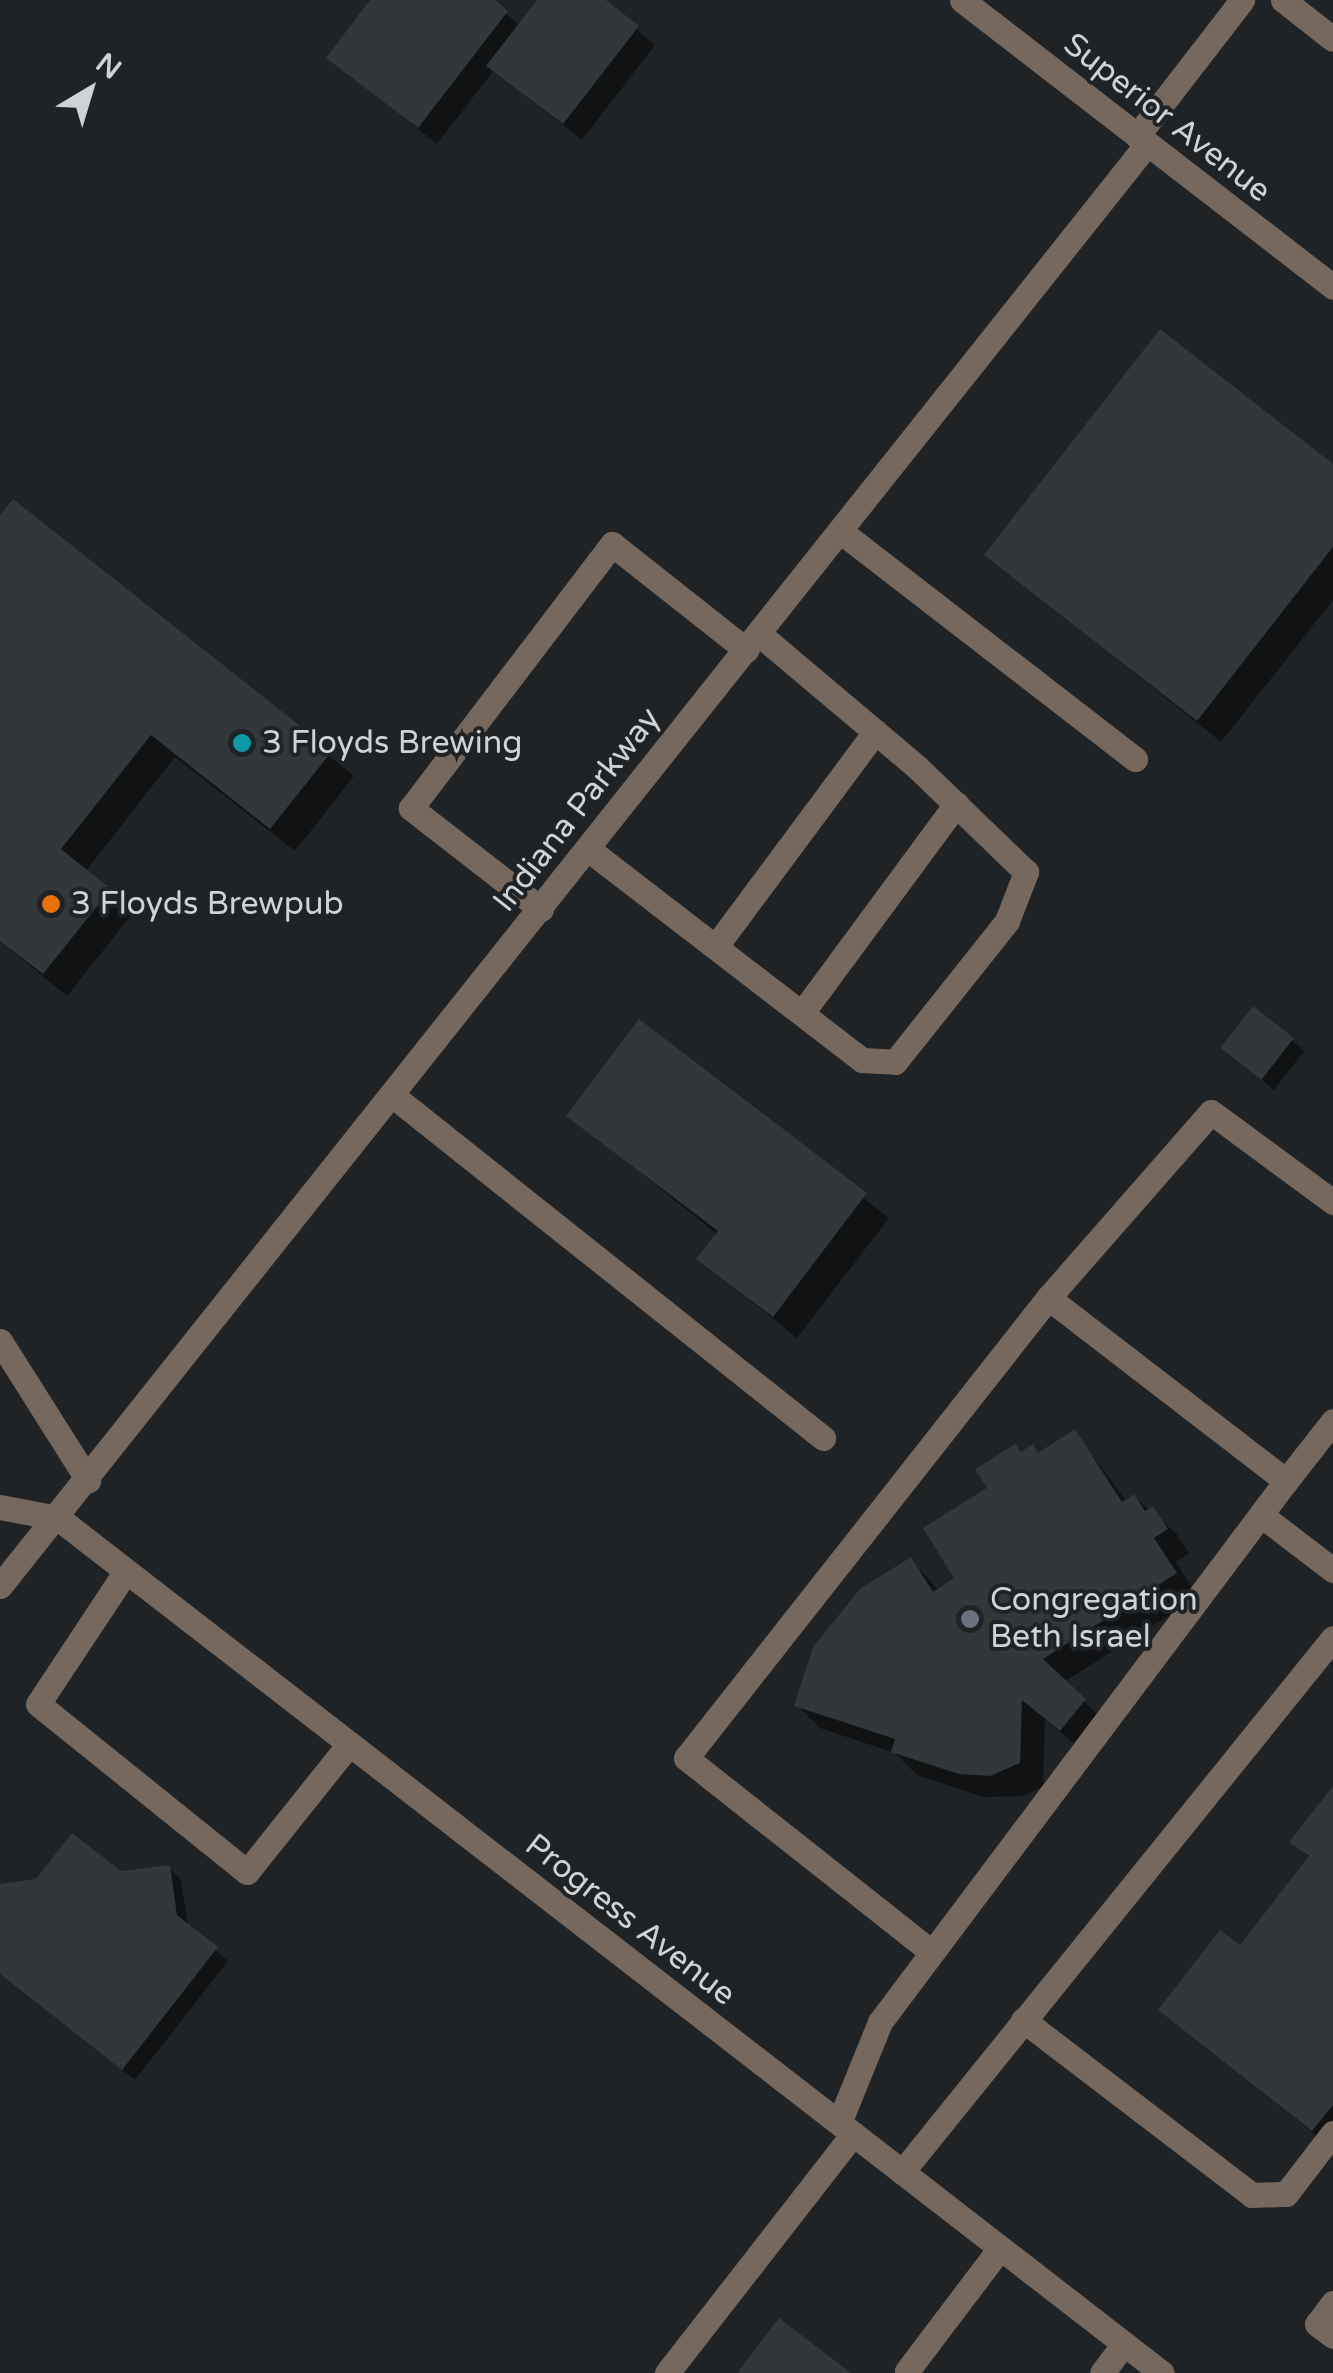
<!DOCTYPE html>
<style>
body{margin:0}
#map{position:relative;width:1333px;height:2373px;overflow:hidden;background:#1f2326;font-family:"Varela Round",sans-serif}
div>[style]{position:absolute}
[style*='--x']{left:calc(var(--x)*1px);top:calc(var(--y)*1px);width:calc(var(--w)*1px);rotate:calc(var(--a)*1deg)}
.shadow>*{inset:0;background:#0007}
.building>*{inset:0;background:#32373a;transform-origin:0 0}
.minor>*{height:25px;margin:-12.5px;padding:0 12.5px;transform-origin:12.5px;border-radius:12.5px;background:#76685d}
.dots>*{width:28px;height:28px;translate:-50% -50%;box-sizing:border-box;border:5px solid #1f2326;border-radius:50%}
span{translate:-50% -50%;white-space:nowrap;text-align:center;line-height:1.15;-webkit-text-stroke:8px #1f2326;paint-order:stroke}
.street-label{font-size:32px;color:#d0d3d5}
.poi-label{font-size:32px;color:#d0d3d5}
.left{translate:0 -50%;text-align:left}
.north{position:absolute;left:40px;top:40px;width:100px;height:100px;-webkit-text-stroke:8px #1f2326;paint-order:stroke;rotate:38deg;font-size:28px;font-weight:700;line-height:40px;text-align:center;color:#d0d3d5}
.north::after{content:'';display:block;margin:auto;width:35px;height:45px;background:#d0d3d5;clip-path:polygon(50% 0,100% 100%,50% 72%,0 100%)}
</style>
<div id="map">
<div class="shadow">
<i style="clip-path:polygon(373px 0,490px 0,520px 26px,540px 0,602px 0,655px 45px,582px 140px,494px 70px,437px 144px,329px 58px)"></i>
<i style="clip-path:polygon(1333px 467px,1333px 600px,1221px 742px,987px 555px)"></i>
<i style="clip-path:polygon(13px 503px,354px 776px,295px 851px,175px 757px,85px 872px,132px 914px,67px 996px,0 941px,0 519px)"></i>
<i style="clip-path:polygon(640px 1023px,889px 1218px,797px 1338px,699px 1259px,718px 1235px,569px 1115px)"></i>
<i style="clip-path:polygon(1292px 1040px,1304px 1051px,1274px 1090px,1236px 1059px)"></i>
<i style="clip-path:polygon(1075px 1432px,1127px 1502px,1134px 1497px,1176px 1533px,1189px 1553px,1176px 1562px,1198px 1597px,1064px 1682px,1107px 1724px,1085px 1752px,1045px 1720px,1043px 1786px,1023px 1796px,984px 1797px,917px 1775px,895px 1753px,820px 1728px,797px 1705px,911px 1560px,939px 1591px,958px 1579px,990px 1489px,1022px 1454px,1039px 1455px)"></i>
<i style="clip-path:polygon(1333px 1790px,1333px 2149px,1161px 2010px,1240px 1948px,1310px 1859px,1293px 1842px)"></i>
<i style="clip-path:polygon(169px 1868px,181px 1880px,188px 1926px,228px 1961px,135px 2080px,0 1974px,0 1886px)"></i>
</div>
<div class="building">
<i style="clip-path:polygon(370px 0,495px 0,508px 11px,418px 128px,326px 58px)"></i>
<i style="clip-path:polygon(537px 0,606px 0,639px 26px,563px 124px,486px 66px)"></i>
<i style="clip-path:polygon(1160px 329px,1333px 464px,1333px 547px,1197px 721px,984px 555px)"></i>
<i style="clip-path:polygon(13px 499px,332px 751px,270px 829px,151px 735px,61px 849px,111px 889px,43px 974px,0 941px,0 515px)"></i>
<i style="left:1253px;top:1006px;width:52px;height:53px;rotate:38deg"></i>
<i style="clip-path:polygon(639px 1019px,867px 1193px,773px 1317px,696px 1259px,718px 1231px,566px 1116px)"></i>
<i style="clip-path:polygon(1075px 1429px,1122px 1502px,1134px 1494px,1145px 1511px,1153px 1506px,1168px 1529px,1154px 1538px,1177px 1573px,1043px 1659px,1086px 1699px,1060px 1731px,1022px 1700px,1020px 1763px,990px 1776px,959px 1774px,891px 1752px,895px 1739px,794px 1706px,813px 1647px,860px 1589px,911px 1557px,933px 1592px,954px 1578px,923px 1528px,987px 1488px,975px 1469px,1015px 1444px,1021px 1452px,1033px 1444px,1038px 1453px)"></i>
<i style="clip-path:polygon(1333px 1786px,1333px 2105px,1312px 2131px,1158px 2010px,1220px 1930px,1240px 1945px,1309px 1856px,1289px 1842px)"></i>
<i style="clip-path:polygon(72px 1833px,121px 1871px,170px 1865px,177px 1915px,218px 1947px,122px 2070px,0 1974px,0 1884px,36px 1879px)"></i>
<i style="clip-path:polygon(779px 2318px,851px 2373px,737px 2373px)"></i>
</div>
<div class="minor">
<i style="--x:962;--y:0;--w:469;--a:37.7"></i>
<i style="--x:1283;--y:0;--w:63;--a:38"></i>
<i style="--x:1137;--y:136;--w:172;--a:-52.3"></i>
<i style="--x:840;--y:531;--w:373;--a:37.7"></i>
<i style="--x:588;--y:849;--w:346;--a:37.6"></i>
<i style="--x:862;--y:1060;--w:33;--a:3"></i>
<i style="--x:895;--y:1062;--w:180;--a:-51.5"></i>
<i style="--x:1007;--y:921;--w:53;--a:-68.8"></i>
<i style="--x:1026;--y:872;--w:151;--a:-136.1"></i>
<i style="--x:917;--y:767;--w:207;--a:-139.9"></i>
<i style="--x:541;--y:909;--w:165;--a:-142.2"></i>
<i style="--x:411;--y:808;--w:332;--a:-52.7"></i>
<i style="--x:612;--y:544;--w:171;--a:38.3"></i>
<i style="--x:716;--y:946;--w:267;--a:-53.4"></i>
<i style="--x:802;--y:1013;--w:260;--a:-53.6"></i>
<i style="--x:392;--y:1095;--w:551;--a:38.51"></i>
<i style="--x:1048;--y:1298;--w:247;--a:-48.8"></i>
<i style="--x:1211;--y:1112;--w:152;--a:36.4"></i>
<i style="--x:0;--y:1341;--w:165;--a:57.7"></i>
<i style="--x:1286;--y:1481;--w:76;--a:-51.9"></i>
<i style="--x:0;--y:1507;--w:59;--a:10.7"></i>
<i style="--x:58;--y:1518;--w:1396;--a:37.76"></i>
<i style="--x:1261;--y:1515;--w:91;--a:37.4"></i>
<i style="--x:126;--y:1571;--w:159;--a:123.5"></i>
<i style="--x:38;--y:1704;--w:268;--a:38.8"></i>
<i style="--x:247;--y:1872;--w:164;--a:-51.4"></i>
<i style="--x:0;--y:1586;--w:1843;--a:-51.5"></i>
<i style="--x:1023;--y:2020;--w:288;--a:37.4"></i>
<i style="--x:1252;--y:2195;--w:34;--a:-2"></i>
<i style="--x:1286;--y:2194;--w:77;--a:-52.4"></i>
<i style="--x:839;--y:2123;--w:109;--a:-67.9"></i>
<i style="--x:880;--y:2022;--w:676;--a:-53.11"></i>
<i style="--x:1286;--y:1481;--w:300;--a:-142.4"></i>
<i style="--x:1048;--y:1298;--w:585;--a:128.2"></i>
<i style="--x:686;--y:1758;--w:313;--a:38.3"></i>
<i style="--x:902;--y:2172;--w:686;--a:-51.09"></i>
<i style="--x:1333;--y:2303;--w:26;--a:127"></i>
<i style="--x:1317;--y:2324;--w:20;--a:37"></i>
<i style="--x:907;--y:2371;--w:154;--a:-52.9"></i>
<i style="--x:667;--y:2373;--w:303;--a:-52.1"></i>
<i style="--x:1102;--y:2373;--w:36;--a:-53"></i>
</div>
<div class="dots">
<i style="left:242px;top:743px;background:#0f9aa8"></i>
<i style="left:51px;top:904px;background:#e8710a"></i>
<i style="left:970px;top:1619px;background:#6b7280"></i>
</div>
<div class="street-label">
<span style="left:1167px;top:118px;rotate:38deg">Superior Avenue</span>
<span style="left:577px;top:810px;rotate:-52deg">Indiana Parkway</span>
<span style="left:630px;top:1920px;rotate:38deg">Progress Avenue</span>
</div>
<div class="poi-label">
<span class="left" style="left:262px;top:743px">3 Floyds Brewing</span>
<span class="left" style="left:71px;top:904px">3 Floyds Brewpub</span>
<span class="left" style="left:990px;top:1619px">Congregation<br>Beth Israel</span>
</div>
<div class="north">N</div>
</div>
